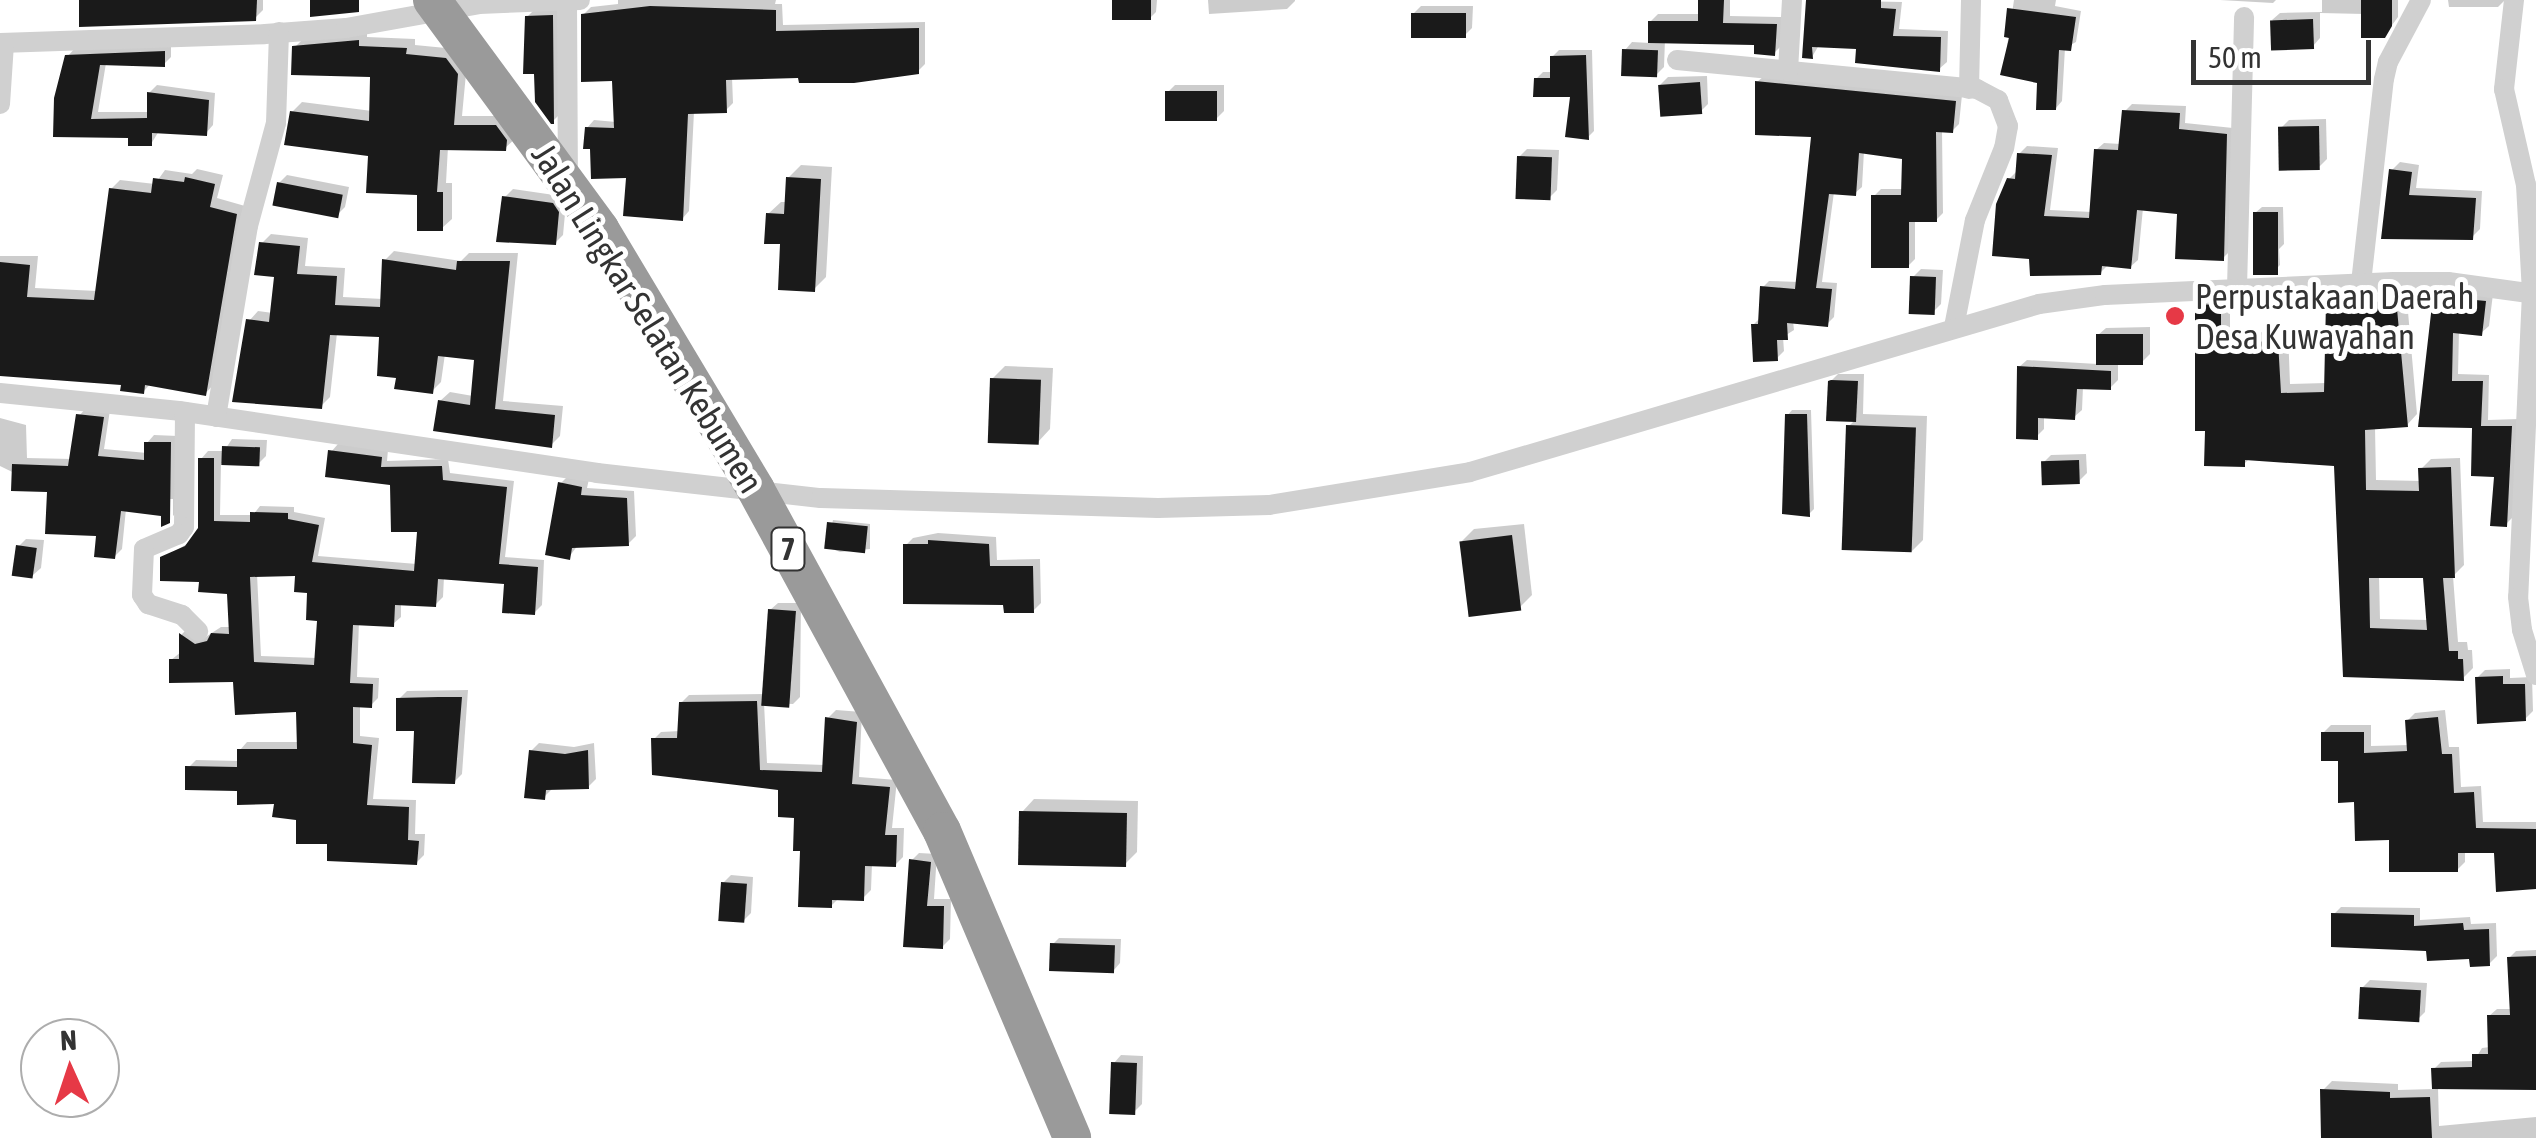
<!DOCTYPE html>
<style>
body{margin:0}
#map{position:relative;width:2536px;height:1138px;overflow:hidden;background:#fff;font-family:"Asap Condensed",sans-serif}
div>[style]{position:absolute}
[style*='--x']{left:calc(var(--x)*1px);top:calc(var(--y)*1px);width:calc(var(--w)*1px);rotate:calc(var(--a)*1deg)}
.shadow>*{inset:0;background:#0003}
.building>*{inset:0;background:#1a1a1a;transform-origin:0 0}
.street>*{height:20px;margin:-10px;padding:0 10px;transform-origin:10px;border-radius:10px;background:#d0d0d0}
.highway>*{height:38px;margin:-19px;padding:0 19px;transform-origin:19px;border-radius:19px;background:#9a9a9a}
.dots>*{width:28px;height:28px;translate:-50% -50%;box-sizing:border-box;border:5px solid #fff;border-radius:50%}
span{translate:-50% -50%;white-space:nowrap;text-align:center;line-height:1.15;-webkit-text-stroke:10px #fff;paint-order:stroke}
.shield-label span{padding:2px 8px;background:#fff;border:2px solid;border-radius:8px;-webkit-text-stroke-width:0}
.shield-label{font-size:32px;color:#333;font-weight:700}
.poi-label{font-size:35px;color:#333}
.left{translate:0 -50%;text-align:left}
.street-label{font-size:35px;color:#333}
.north{position:absolute;left:20px;top:1018px;width:100px;height:100px;box-sizing:border-box;background:#fff;border:2px solid #adadad;border-radius:50%;rotate:357deg;font-size:28px;font-weight:700;line-height:40px;text-align:center;color:#333}
.north::after{content:'';display:block;margin:auto;width:35px;height:45px;background:#e63946;clip-path:polygon(50% 0,100% 100%,50% 72%,0 100%)}
.scale{position:absolute;left:2191px;top:40px;width:180px;height:45px;box-sizing:border-box;border:5px solid #333;border-top:0;padding-left:12px;font-size:30px;line-height:35px;white-space:nowrap;color:#333;-webkit-text-stroke:8px #fff;paint-order:stroke}
</style>
<div id="map">
<div class="shadow">
<i style="clip-path:polygon(81px 0,263px 0,263px 10px,255px 18px)"></i>
<i style="clip-path:polygon(618px 0,776px 0,775px 4px,782px 4px,783px 25px,925px 22px,925px 64px,918px 71px,732px 77px,733px 103px,726px 110px,694px 112px,689px 211px,682px 219px,593px 147px,587px 128px,594px 120px,616px 122px,615px 78px,583px 15px,591px 7px,618px 4px)"></i>
<i style="clip-path:polygon(1114px 0,1157px 0,1156px 12px,1150px 18px)"></i>
<i style="clip-path:polygon(1208px 0,1295px 0,1295px 1px,1287px 9px,1209px 14px)"></i>
<i style="clip-path:polygon(1701px 0,1730px 0,1730px 16px,1784px 17px,1782px 45px,1774px 53px,1757px 42px,1665px 40px,1664px 67px,1656px 75px,1625px 50px,1632px 42px,1650px 43px,1650px 22px,1658px 14px,1700px 14px)"></i>
<i style="clip-path:polygon(1806px 0,1902px 2px,1899px 29px,1948px 31px,1947px 62px,1939px 69px,1859px 47px,1819px 45px,1812px 57px)"></i>
<i style="clip-path:polygon(2014px 0,2056px 0,2055px 6px,2081px 11px,2076px 42px,2065px 48px,2062px 101px,2056px 108px,2039px 81px,2003px 73px)"></i>
<i style="clip-path:polygon(2220px 0,2276px 0,2273px 3px)"></i>
<i style="clip-path:polygon(2322px 0,2398px 0,2398px 17px,2384px 36px,2364px 14px,2320px 13px,2320px 38px,2313px 46px,2272px 20px,2280px 13px,2322px 12px)"></i>
<i style="clip-path:polygon(2448px 0,2505px 0,2498px 7px,2449px 7px)"></i>
<i style="clip-path:polygon(1421px 6px,1473px 6px,1472px 28px,1464px 36px,1413px 14px)"></i>
<i style="clip-path:polygon(560px 8px,561px 113px,554px 120px,538px 101px,527px 17px,535px 9px)"></i>
<i style="clip-path:polygon(367px 31px,367px 37px,415px 39px,415px 45px,456px 49px,467px 63px,462px 116px,506px 116px,515px 139px,505px 148px,448px 147px,446px 183px,452px 183px,452px 219px,442px 228px,419px 193px,370px 154px,292px 112px,302px 102px,372px 111px,373px 74px,295px 47px,305px 37px)"></i>
<i style="clip-path:polygon(171px 45px,171px 57px,164px 64px,106px 63px,98px 112px,149px 112px,149px 93px,157px 85px,215px 93px,213px 125px,206px 133px,159px 131px,151px 144px,130px 136px,56px 134px,68px 56px,75px 48px)"></i>
<i style="clip-path:polygon(1559px 50px,1592px 50px,1594px 131px,1588px 137px,1573px 95px,1536px 79px,1543px 72px,1552px 72px,1552px 57px)"></i>
<i style="clip-path:polygon(1707px 76px,1708px 104px,1700px 112px,1660px 85px,1668px 77px)"></i>
<i style="clip-path:polygon(1764px 76px,1962px 95px,1959px 124px,1952px 131px,1942px 130px,1943px 213px,1936px 220px,1915px 220px,1915px 259px,1908px 266px,1874px 196px,1881px 189px,1904px 189px,1904px 157px,1864px 151px,1862px 187px,1855px 193px,1834px 192px,1822px 282px,1837px 283px,1834px 317px,1827px 324px,1793px 321px,1794px 330px,1783px 337px,1784px 351px,1777px 358px,1753px 325px,1760px 318px,1762px 288px,1769px 281px,1799px 282px,1814px 134px,1757px 82px)"></i>
<i style="clip-path:polygon(1175px 85px,1224px 85px,1224px 111px,1216px 119px,1167px 93px)"></i>
<i style="clip-path:polygon(2132px 104px,2186px 106px,2185px 123px,2233px 128px,2230px 251px,2223px 258px,2179px 211px,2143px 208px,2138px 260px,2130px 267px,2108px 265px,2100px 273px,2031px 256px,2009px 179px,2016px 172px,2019px 154px,2027px 146px,2058px 148px,2050px 210px,2092px 212px,2096px 150px,2104px 143px,2121px 144px,2125px 111px)"></i>
<i style="clip-path:polygon(2326px 119px,2327px 159px,2319px 167px,2281px 128px,2289px 120px)"></i>
<i style="clip-path:polygon(1527px 149px,1559px 150px,1557px 190px,1549px 198px,1519px 157px)"></i>
<i style="clip-path:polygon(2400px 162px,2419px 165px,2416px 188px,2482px 191px,2480px 229px,2472px 237px,2384px 236px,2392px 170px)"></i>
<i style="clip-path:polygon(801px 165px,832px 167px,826px 277px,814px 289px,768px 214px,781px 202px,787px 202px,788px 178px)"></i>
<i style="clip-path:polygon(197px 169px,223px 175px,217px 198px,245px 206px,214px 384px,205px 394px,151px 383px,144px 391px,123px 383px,0 374px,0 256px,38px 256px,35px 288px,97px 291px,111px 189px,120px 180px,155px 184px,165px 170px,192px 174px)"></i>
<i style="clip-path:polygon(287px 175px,349px 187px,345px 207px,337px 215px,279px 183px)"></i>
<i style="clip-path:polygon(513px 189px,561px 196px,566px 203px,563px 235px,555px 243px,505px 197px)"></i>
<i style="clip-path:polygon(2262px 207px,2283px 207px,2284px 244px,2279px 249px,2280px 265px,2274px 271px,2255px 213px)"></i>
<i style="clip-path:polygon(271px 234px,308px 238px,305px 266px,345px 268px,343px 297px,383px 299px,385px 260px,394px 251px,461px 261px,469px 253px,518px 253px,503px 401px,563px 406px,560px 436px,551px 445px,440px 401px,450px 392px,473px 396px,477px 358px,445px 354px,441px 382px,432px 391px,399px 375px,382px 335px,337px 333px,330px 397px,321px 406px,249px 321px,258px 311px,273px 313px,277px 275px,262px 243px)"></i>
<i style="clip-path:polygon(1921px 269px,1943px 270px,1941px 304px,1933px 312px,1913px 277px)"></i>
<i style="clip-path:polygon(evenodd,2406px 289px,2417px 414px,2407px 425px,2375px 427px,2376px 480px,2421px 481px,2421px 469px,2431px 459px,2460px 458px,2464px 565px,2453px 576px,2458px 642px,2467px 642px,2468px 650px,2472px 650px,2473px 668px,2463px 678px,2345px 675px,2336px 464px,2251px 457px,2244px 464px,2207px 429px,2198px 306px,2208px 295px,2230px 294px,2230px 334px,2288px 331px,2290px 384px,2326px 383px,2328px 303px,2339px 293px,2383px 294px,2406px 289px,2379px 576px,2425px 576px,2428px 620px,2380px 619px,2379px 576px)"></i>
<i style="clip-path:polygon(2443px 289px,2493px 294px,2489px 326px,2481px 333px,2459px 331px,2458px 374px,2489px 375px,2488px 420px,2519px 419px,2514px 516px,2506px 524px,2496px 474px,2475px 426px,2421px 425px,2435px 297px)"></i>
<i style="clip-path:polygon(2150px 327px,2150px 354px,2142px 362px,2118px 362px,2118px 380px,2110px 388px,2083px 387px,2082px 410px,2074px 417px,2044px 416px,2044px 429px,2036px 437px,2019px 367px,2027px 360px,2098px 364px,2098px 335px,2106px 328px)"></i>
<i style="clip-path:polygon(1005px 366px,1053px 368px,1050px 429px,1038px 442px,992px 379px)"></i>
<i style="clip-path:polygon(1838px 374px,1864px 374px,1863px 414px,1927px 416px,1923px 540px,1911px 552px,1849px 426px,1855px 420px,1830px 382px)"></i>
<i style="clip-path:polygon(86px 408px,110px 410px,104px 449px,147px 453px,147px 443px,154px 435px,178px 436px,177px 512px,173px 516px,173px 499px,168px 499px,164px 514px,126px 509px,122px 549px,114px 557px,99px 534px,49px 490px,0 466px,0 418px,26px 425px,27px 458px,72px 459px,79px 416px)"></i>
<i style="clip-path:polygon(1792px 410px,1811px 410px,1814px 509px,1809px 514px,1787px 416px)"></i>
<i style="clip-path:polygon(evenodd,232px 439px,267px 440px,266px 456px,258px 464px,221px 463px,220px 515px,253px 515px,260px 506px,294px 507px,294px 512px,325px 518px,318px 556px,417px 564px,419px 529px,393px 483px,331px 452px,338px 444px,388px 450px,387px 461px,448px 459px,450px 473px,514px 481px,505px 557px,544px 560px,542px 605px,534px 613px,506px 582px,444px 577px,443px 597px,435px 605px,401px 603px,401px 617px,393px 624px,359px 622px,357px 677px,379px 678px,378px 698px,371px 705px,360px 705px,360px 736px,379px 738px,373px 799px,416px 800px,415px 834px,425px 834px,424px 855px,416px 863px,330px 842px,277px 801px,188px 768px,196px 760px,240px 761px,240px 750px,247px 742px,300px 742px,299px 709px,235px 679px,171px 660px,181px 652px,182px 634px,189px 627px,204px 638px,221px 627px,231px 627px,230px 591px,163px 558px,192px 541px,200px 529px,201px 459px,208px 451px,224px 451px,232px 439px,257px 574px,298px 574px,320px 618px,317px 658px,261px 656px,257px 574px)"></i>
<i style="clip-path:polygon(2086px 454px,2087px 473px,2079px 481px,2043px 463px,2051px 455px)"></i>
<i style="clip-path:polygon(568px 476px,589px 479px,587px 488px,634px 491px,636px 536px,628px 544px,578px 545px,569px 557px,560px 484px)"></i>
<i style="clip-path:polygon(833px 520px,870px 524px,870px 549px,840px 552px,827px 547px)"></i>
<i style="clip-path:polygon(1524px 524px,1532px 595px,1519px 608px,1462px 541px,1474px 529px)"></i>
<i style="clip-path:polygon(938px 533px,996px 537px,997px 560px,1040px 559px,1041px 603px,1033px 611px,1006px 603px,906px 545px,913px 538px)"></i>
<i style="clip-path:polygon(26px 539px,44px 540px,41px 568px,33px 575px,18px 547px)"></i>
<i style="clip-path:polygon(778px 603px,801px 603px,800px 697px,793px 704px,764px 703px,767px 763px,825px 765px,828px 718px,836px 710px,862px 712px,859px 777px,897px 780px,892px 828px,904px 828px,903px 857px,895px 865px,872px 864px,871px 890px,863px 898px,839px 898px,831px 906px,803px 848px,796px 815px,781px 787px,682px 779px,682px 772px,654px 739px,661px 732px,680px 731px,681px 703px,689px 695px,769px 694px,770px 610px)"></i>
<i style="clip-path:polygon(2510px 669px,2510px 678px,2532px 677px,2533px 711px,2525px 719px,2477px 678px,2485px 670px)"></i>
<i style="clip-path:polygon(468px 690px,462px 774px,454px 782px,399px 699px,407px 691px)"></i>
<i style="clip-path:polygon(2445px 710px,2449px 747px,2459px 747px,2461px 787px,2481px 786px,2483px 822px,2536px 822px,2536px 887px,2496px 851px,2465px 851px,2465px 862px,2457px 870px,2392px 837px,2356px 800px,2340px 758px,2323px 733px,2331px 725px,2371px 725px,2371px 746px,2409px 745px,2407px 721px,2415px 713px)"></i>
<i style="clip-path:polygon(539px 743px,574px 747px,594px 743px,596px 779px,588px 787px,552px 789px,544px 797px,531px 751px)"></i>
<i style="clip-path:polygon(1034px 799px,1138px 801px,1137px 852px,1124px 865px,1022px 812px)"></i>
<i style="clip-path:polygon(919px 853px,937px 854px,934px 899px,951px 899px,950px 939px,942px 947px,905px 944px,911px 861px)"></i>
<i style="clip-path:polygon(731px 875px,753px 877px,751px 913px,743px 921px,723px 883px)"></i>
<i style="clip-path:polygon(2341px 907px,2420px 908px,2420px 920px,2470px 917px,2471px 924px,2496px 923px,2497px 956px,2489px 964px,2429px 949px,2334px 914px)"></i>
<i style="clip-path:polygon(1059px 938px,1121px 939px,1120px 963px,1114px 970px,1053px 944px)"></i>
<i style="clip-path:polygon(2536px 950px,2536px 1087px,2438px 1087px,2439px 1126px,2536px 1117px,2536px 1138px,2322px 1138px,2323px 1090px,2332px 1081px,2398px 1084px,2398px 1090px,2434px 1089px,2434px 1069px,2441px 1062px,2474px 1061px,2482px 1048px,2490px 1047px,2489px 1016px,2497px 1009px,2512px 1009px,2509px 958px,2516px 951px)"></i>
<i style="clip-path:polygon(2370px 980px,2427px 983px,2425px 1012px,2417px 1020px,2362px 988px)"></i>
<i style="clip-path:polygon(1121px 1055px,1143px 1056px,1142px 1104px,1134px 1112px,1114px 1063px)"></i>
</div>
<div class="building">
<i style="clip-path:polygon(79px 0,257px 0,256px 21px,79px 27px)"></i>
<i style="clip-path:polygon(310px 0,359px 0,359px 12px,310px 17px)"></i>
<i style="left:1112px;top:0;width:39px;height:20px"></i>
<i style="clip-path:polygon(1698px 0,1724px 0,1723px 23px,1777px 24px,1775px 56px,1754px 54px,1754px 45px,1648px 43px,1648px 21px,1698px 21px)"></i>
<i style="clip-path:polygon(1806px 0,1881px 0,1881px 8px,1896px 9px,1893px 36px,1941px 37px,1940px 72px,1855px 63px,1856px 49px,1812px 47px,1813px 59px,1802px 58px)"></i>
<i style="clip-path:polygon(2361px 0,2392px 0,2392px 26px,2385px 38px,2361px 38px)"></i>
<i style="clip-path:polygon(650px 6px,776px 10px,776px 31px,919px 28px,919px 74px,854px 83px,799px 83px,798px 78px,726px 80px,727px 113px,688px 114px,683px 221px,623px 216px,626px 178px,591px 179px,590px 149px,583px 149px,585px 127px,614px 128px,612px 81px,581px 82px,581px 14px)"></i>
<i style="clip-path:polygon(2007px 8px,2076px 17px,2071px 51px,2059px 50px,2056px 110px,2036px 110px,2037px 83px,2000px 75px,2009px 38px,2004px 37px)"></i>
<i style="left:1411px;top:13px;width:55px;height:25px"></i>
<i style="clip-path:polygon(553px 15px,554px 124px,551px 124px,535px 102px,534px 74px,523px 74px,525px 16px)"></i>
<i style="left:2313px;top:19px;width:30px;height:43px;rotate:88deg"></i>
<i style="clip-path:polygon(359px 40px,359px 46px,407px 48px,406px 54px,446px 58px,458px 74px,454px 125px,496px 125px,507px 140px,506px 151px,440px 150px,437px 192px,443px 192px,443px 231px,417px 231px,417px 195px,366px 193px,368px 156px,284px 145px,290px 111px,369px 121px,370px 77px,291px 75px,292px 46px)"></i>
<i style="left:1622px;top:49px;width:36px;height:27px;rotate:2deg"></i>
<i style="clip-path:polygon(165px 51px,165px 67px,100px 65px,91px 119px,147px 118px,147px 92px,209px 100px,207px 136px,152px 133px,152px 146px,128px 146px,128px 138px,53px 137px,54px 98px,65px 55px)"></i>
<i style="clip-path:polygon(1586px 55px,1589px 140px,1565px 137px,1570px 97px,1533px 97px,1534px 78px,1550px 78px,1550px 56px)"></i>
<i style="clip-path:polygon(1755px 81px,1956px 101px,1953px 133px,1936px 132px,1937px 222px,1909px 222px,1909px 268px,1871px 268px,1871px 195px,1901px 195px,1902px 159px,1859px 153px,1856px 196px,1829px 194px,1816px 288px,1832px 289px,1828px 327px,1787px 323px,1788px 340px,1777px 340px,1778px 361px,1753px 362px,1751px 324px,1758px 324px,1760px 286px,1795px 289px,1811px 137px,1755px 135px)"></i>
<i style="left:1700px;top:82px;width:32px;height:42px;rotate:86deg"></i>
<i style="left:1217px;top:91px;width:30px;height:52px;rotate:90deg"></i>
<i style="clip-path:polygon(2122px 110px,2180px 113px,2179px 129px,2227px 134px,2224px 261px,2175px 259px,2177px 214px,2137px 210px,2131px 269px,2102px 266px,2101px 275px,2030px 276px,2029px 259px,1992px 256px,1996px 204px,2007px 178px,2015px 179px,2017px 153px,2052px 155px,2044px 216px,2089px 218px,2094px 149px,2118px 150px)"></i>
<i style="left:2319px;top:126px;width:44px;height:41px;rotate:89deg"></i>
<i style="left:1517px;top:156px;width:35px;height:43px;rotate:2deg"></i>
<i style="clip-path:polygon(2389px 169px,2412px 172px,2409px 195px,2476px 198px,2473px 240px,2381px 239px)"></i>
<i style="clip-path:polygon(185px 177px,215px 184px,210px 207px,237px 214px,206px 396px,145px 385px,144px 394px,120px 391px,121px 385px,0 376px,0 262px,30px 265px,27px 297px,94px 300px,109px 188px,151px 193px,153px 178px,184px 182px)"></i>
<i style="clip-path:polygon(786px 177px,821px 179px,815px 292px,778px 290px,780px 244px,764px 244px,766px 213px,784px 214px)"></i>
<i style="left:277px;top:182px;width:67px;height:24px;rotate:11deg"></i>
<i style="clip-path:polygon(502px 196px,553px 203px,559px 212px,556px 245px,496px 242px)"></i>
<i style="left:2253px;top:212px;width:25px;height:63px"></i>
<i style="clip-path:polygon(259px 242px,300px 246px,297px 274px,337px 276px,335px 305px,380px 307px,382px 259px,456px 270px,457px 261px,510px 261px,495px 409px,555px 415px,552px 448px,433px 431px,438px 400px,470px 405px,474px 360px,438px 356px,433px 394px,394px 389px,396px 378px,377px 376px,379px 337px,330px 335px,322px 409px,232px 402px,246px 319px,269px 322px,274px 277px,254px 275px)"></i>
<i style="left:1910px;top:276px;width:26px;height:38px;rotate:2deg"></i>
<i style="clip-path:polygon(2433px 296px,2486px 301px,2482px 336px,2453px 333px,2452px 381px,2483px 381px,2481px 426px,2512px 426px,2507px 527px,2490px 526px,2494px 477px,2471px 476px,2472px 428px,2418px 427px)"></i>
<i style="clip-path:polygon(evenodd,2396px 298px,2408px 427px,2365px 430px,2366px 490px,2419px 491px,2418px 468px,2451px 467px,2455px 578px,2443px 578px,2449px 651px,2458px 651px,2458px 659px,2463px 659px,2464px 681px,2343px 677px,2334px 466px,2245px 460px,2245px 467px,2204px 466px,2205px 431px,2195px 431px,2195px 305px,2221px 304px,2221px 343px,2278px 341px,2281px 393px,2324px 392px,2326px 302px,2371px 303px,2396px 298px,2369px 578px,2423px 578px,2427px 630px,2370px 628px,2369px 578px)"></i>
<i style="left:2096px;top:334px;width:47px;height:31px"></i>
<i style="clip-path:polygon(2017px 366px,2111px 371px,2111px 390px,2077px 389px,2075px 420px,2038px 418px,2038px 440px,2016px 439px)"></i>
<i style="left:990px;top:378px;width:51px;height:65px;rotate:2deg"></i>
<i style="clip-path:polygon(1831px 380px,1858px 381px,1856px 422px,1826px 421px,1828px 381px)"></i>
<i style="clip-path:polygon(76px 414px,104px 417px,98px 456px,144px 460px,144px 442px,171px 442px,170px 523px,161px 527px,161px 516px,121px 511px,115px 559px,94px 557px,96px 536px,45px 534px,47px 492px,11px 491px,12px 464px,68px 466px)"></i>
<i style="clip-path:polygon(1785px 414px,1807px 414px,1810px 517px,1782px 514px)"></i>
<i style="left:1846px;top:425px;width:70px;height:125px;rotate:2deg"></i>
<i style="left:222px;top:446px;width:38px;height:19px;rotate:2deg"></i>
<i style="clip-path:polygon(evenodd,328px 450px,382px 457px,381px 467px,442px 466px,443px 480px,507px 487px,499px 564px,538px 567px,535px 615px,502px 613px,504px 584px,438px 579px,436px 607px,395px 605px,394px 627px,353px 625px,350px 683px,373px 684px,372px 708px,353px 707px,353px 743px,372px 745px,367px 805px,409px 807px,408px 840px,419px 841px,417px 865px,327px 861px,327px 844px,296px 844px,296px 820px,272px 817px,274px 804px,237px 805px,237px 791px,185px 790px,185px 766px,237px 767px,237px 749px,297px 749px,296px 712px,235px 715px,233px 682px,169px 683px,169px 659px,179px 659px,179px 633px,195px 644px,207px 641px,211px 633px,229px 634px,227px 594px,198px 592px,199px 582px,160px 581px,160px 557px,185px 546px,198px 528px,198px 458px,214px 458px,214px 521px,250px 522px,250px 512px,288px 513px,288px 519px,319px 525px,312px 562px,414px 571px,417px 532px,391px 532px,390px 485px,325px 477px,328px 450px,295px 576px,294px 592px,307px 593px,306px 620px,317px 621px,314px 665px,254px 662px,250px 577px,295px 576px)"></i>
<i style="left:2079px;top:460px;width:24px;height:38px;rotate:88deg"></i>
<i style="clip-path:polygon(558px 482px,582px 487px,581px 495px,627px 498px,629px 546px,572px 548px,570px 560px,545px 555px)"></i>
<i style="left:827px;top:522px;width:41px;height:27px;rotate:6deg"></i>
<i style="left:1512px;top:535px;width:76px;height:53px;rotate:83deg"></i>
<i style="clip-path:polygon(928px 540px,989px 544px,990px 566px,1033px 566px,1034px 613px,1004px 613px,1003px 605px,903px 604px,903px 544px,928px 544px)"></i>
<i style="left:16px;top:545px;width:21px;height:31px;rotate:8deg"></i>
<i style="left:768px;top:609px;width:28px;height:97px;rotate:4deg"></i>
<i style="clip-path:polygon(2503px 676px,2503px 684px,2525px 684px,2526px 721px,2477px 724px,2475px 677px)"></i>
<i style="clip-path:polygon(438px 697px,462px 697px,455px 784px,412px 783px,414px 731px,396px 731px,396px 698px)"></i>
<i style="clip-path:polygon(757px 701px,760px 770px,822px 772px,825px 717px,857px 722px,852px 784px,890px 787px,885px 835px,897px 835px,896px 867px,865px 866px,864px 901px,832px 900px,832px 908px,798px 907px,800px 851px,793px 851px,794px 818px,778px 817px,778px 790px,652px 775px,651px 738px,677px 738px,679px 702px)"></i>
<i style="clip-path:polygon(2438px 717px,2442px 754px,2452px 754px,2454px 793px,2474px 792px,2476px 828px,2536px 829px,2536px 889px,2496px 892px,2494px 853px,2458px 853px,2458px 872px,2389px 872px,2389px 840px,2355px 841px,2354px 802px,2338px 803px,2338px 761px,2321px 761px,2321px 732px,2364px 732px,2364px 753px,2407px 751px,2405px 720px)"></i>
<i style="clip-path:polygon(529px 750px,565px 754px,588px 750px,589px 789px,546px 790px,545px 800px,524px 798px)"></i>
<i style="left:1019px;top:811px;width:108px;height:54px;rotate:1deg"></i>
<i style="clip-path:polygon(909px 859px,931px 862px,927px 906px,944px 906px,943px 949px,903px 947px)"></i>
<i style="left:721px;top:882px;width:26px;height:39px;rotate:4deg"></i>
<i style="clip-path:polygon(2331px 913px,2414px 915px,2414px 926px,2463px 923px,2464px 930px,2489px 929px,2490px 966px,2470px 967px,2469px 959px,2427px 961px,2426px 951px,2331px 947px)"></i>
<i style="left:1050px;top:943px;width:65px;height:28px;rotate:2deg"></i>
<i style="clip-path:polygon(2536px 956px,2536px 1090px,2432px 1089px,2431px 1068px,2472px 1067px,2472px 1054px,2488px 1054px,2487px 1015px,2510px 1015px,2507px 957px)"></i>
<i style="left:2360px;top:987px;width:61px;height:32px;rotate:3deg"></i>
<i style="left:1111px;top:1062px;width:26px;height:52px;rotate:2deg"></i>
<i style="clip-path:polygon(2320px 1089px,2390px 1092px,2390px 1098px,2430px 1097px,2432px 1138px,2321px 1138px)"></i>
</div>
<div class="street">
<i style="--x:2514;--y:0;--w:90;--a:96.4"></i>
<i style="--x:2504;--y:89;--w:98;--a:77.1"></i>
<i style="--x:2526;--y:185;--w:108;--a:86.8"></i>
<i style="--x:2532;--y:293;--w:304;--a:92.6"></i>
<i style="--x:2518;--y:597;--w:33;--a:83"></i>
<i style="--x:2522;--y:630;--w:47;--a:72.7"></i>
<i style="--x:567;--y:1;--w:180;--a:89.7"></i>
<i style="--x:0;--y:43;--w:265;--a:-1.9"></i>
<i style="--x:265;--y:34;--w:81;--a:-4.2"></i>
<i style="--x:346;--y:28;--w:135;--a:-10.2"></i>
<i style="--x:479;--y:4;--w:101;--a:-2.3"></i>
<i style="--x:1677;--y:60;--w:301;--a:5.5"></i>
<i style="--x:1977;--y:89;--w:24;--a:28"></i>
<i style="--x:1998;--y:100;--w:28;--a:69"></i>
<i style="--x:2008;--y:126;--w:22;--a:100"></i>
<i style="--x:2004;--y:148;--w:78;--a:111.9"></i>
<i style="--x:1975;--y:220;--w:109;--a:101.1"></i>
<i style="--x:1788;--y:71;--w:71;--a:-86.8"></i>
<i style="--x:1969;--y:89;--w:89;--a:-88.7"></i>
<i style="--x:0;--y:104;--w:61;--a:-86.2"></i>
<i style="--x:2361;--y:283;--w:205;--a:-83.6"></i>
<i style="--x:2384;--y:79;--w:17;--a:-77"></i>
<i style="--x:2388;--y:62;--w:70;--a:-62"></i>
<i style="--x:2237;--y:288;--w:271;--a:-88.5"></i>
<i style="--x:0;--y:393;--w:180;--a:5.7"></i>
<i style="--x:179;--y:411;--w:423;--a:8.4"></i>
<i style="--x:597;--y:473;--w:225;--a:6.4"></i>
<i style="--x:821;--y:498;--w:337;--a:1.7"></i>
<i style="--x:1158;--y:508;--w:111;--a:-1.5"></i>
<i style="--x:1269;--y:505;--w:204;--a:-9.3"></i>
<i style="--x:1470;--y:472;--w:593;--a:-16.45"></i>
<i style="--x:2039;--y:304;--w:67;--a:-7.8"></i>
<i style="--x:2105;--y:295;--w:289;--a:-2.6"></i>
<i style="--x:2394;--y:282;--w:54;--a:0"></i>
<i style="--x:2448;--y:282;--w:89;--a:7.8"></i>
<i style="--x:185;--y:412;--w:115;--a:90.5"></i>
<i style="--x:184;--y:527;--w:9;--a:126"></i>
<i style="--x:179;--y:534;--w:38;--a:157"></i>
<i style="--x:144;--y:549;--w:46;--a:92.5"></i>
<i style="--x:142;--y:595;--w:11;--a:56"></i>
<i style="--x:148;--y:604;--w:36;--a:18"></i>
<i style="--x:182;--y:615;--w:23;--a:45"></i>
<i style="--x:216;--y:417;--w:194;--a:-80.5"></i>
<i style="--x:248;--y:226;--w:107;--a:-74.8"></i>
<i style="--x:276;--y:123;--w:91;--a:-88.1"></i>
</div>
<div class="highway">
<i style="--x:432;--y:0;--w:284;--a:53.7"></i>
<i style="--x:600;--y:229;--w:304;--a:59.1"></i>
<i style="--x:756;--y:490;--w:388;--a:61.4"></i>
<i style="--x:942;--y:831;--w:333;--a:67"></i>
</div>
<div class="dots">
<i style="left:2175px;top:316px;background:#e63946"></i>
</div>
<div class="shield-label">
<span style="left:788px;top:549px">7</span>
</div>
<div class="poi-label">
<span class="left" style="left:2195px;top:316px">Perpustakaan Daerah<br>Desa Kuwayahan</span>
</div>
<div class="street-label">
<span style="left:648px;top:318px;rotate:58deg">Jalan Lingkar Selatan Kebumen</span>
</div>
<div class="north">N</div>
<div class="scale">50 m</div>
</div>
